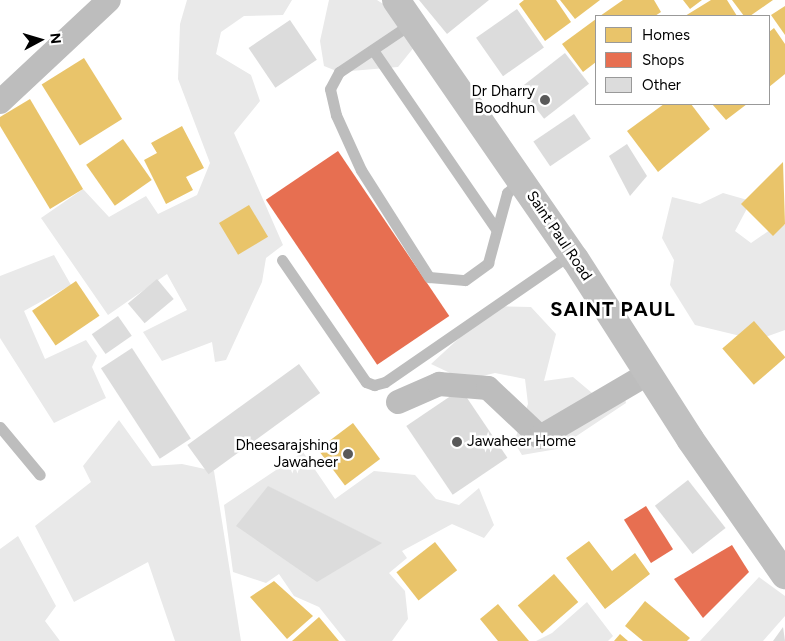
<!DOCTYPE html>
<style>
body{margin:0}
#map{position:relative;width:785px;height:641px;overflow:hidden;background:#fff;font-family:Figtree,sans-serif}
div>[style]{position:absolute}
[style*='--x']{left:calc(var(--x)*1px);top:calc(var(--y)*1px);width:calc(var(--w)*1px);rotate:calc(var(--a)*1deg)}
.green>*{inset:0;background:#e9e9e9}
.homes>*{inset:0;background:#e9c46a;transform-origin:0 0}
.shops>*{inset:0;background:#e76f51;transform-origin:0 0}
.building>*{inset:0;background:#dcdcdc;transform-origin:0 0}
.service>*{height:11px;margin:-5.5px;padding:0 5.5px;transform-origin:5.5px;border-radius:5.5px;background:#bdbdbd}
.minor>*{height:24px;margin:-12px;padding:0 12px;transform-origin:12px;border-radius:12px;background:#bdbdbd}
.secondary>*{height:28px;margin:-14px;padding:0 14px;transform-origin:14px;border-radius:14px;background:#c0c0c0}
.dots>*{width:14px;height:14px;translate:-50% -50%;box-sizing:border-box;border:2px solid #fff;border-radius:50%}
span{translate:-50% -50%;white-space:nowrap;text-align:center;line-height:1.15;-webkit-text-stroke:5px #fff;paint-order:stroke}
.poi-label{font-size:15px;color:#000}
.right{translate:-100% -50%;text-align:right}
.left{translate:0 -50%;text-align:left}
.street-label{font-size:15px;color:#000}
.district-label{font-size:20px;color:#000;font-weight:700;letter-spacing:1px}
.legend{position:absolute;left:595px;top:15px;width:175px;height:90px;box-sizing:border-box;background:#fff;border:1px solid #999;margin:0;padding:6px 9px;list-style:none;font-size:15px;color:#000}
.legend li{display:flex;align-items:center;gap:10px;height:25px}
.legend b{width:25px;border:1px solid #999}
.north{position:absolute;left:15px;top:15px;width:50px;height:50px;-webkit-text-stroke:4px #fff;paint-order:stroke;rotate:84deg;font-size:14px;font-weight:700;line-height:20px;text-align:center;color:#000}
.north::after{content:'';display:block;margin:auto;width:18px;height:22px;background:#000;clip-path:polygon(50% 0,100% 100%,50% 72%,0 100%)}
</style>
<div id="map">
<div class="green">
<i style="clip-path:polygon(187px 0,292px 0,283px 15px,244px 16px,221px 32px,216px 54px,251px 75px,260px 101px,234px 133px,283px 245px,266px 258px,262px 282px,226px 360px,215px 362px,212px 342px,162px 361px,143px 332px,187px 310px,167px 274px,108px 315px,41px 218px,83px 189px,109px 217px,146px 196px,158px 214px,197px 195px,210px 163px,178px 79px,180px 24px)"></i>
<i style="clip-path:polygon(329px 0,377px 0,412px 23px,415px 46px,398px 67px,339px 72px,324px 66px,320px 41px)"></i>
<i style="clip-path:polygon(723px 193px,751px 201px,735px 231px,751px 243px,780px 223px,785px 225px,785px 330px,757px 340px,695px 325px,670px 285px,674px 260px,662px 238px,672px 197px,700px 204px)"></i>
<i style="clip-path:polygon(54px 255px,71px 285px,24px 311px,45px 359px,86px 340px,97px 356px,92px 367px,106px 398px,54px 423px,0 338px,0 276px)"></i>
<i style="clip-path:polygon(494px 306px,531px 307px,556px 334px,544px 381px,573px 377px,598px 398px,624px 394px,626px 403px,557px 449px,522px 455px,514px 442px,528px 404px,525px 379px,495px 373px,465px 380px,431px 364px)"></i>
<i style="clip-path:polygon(119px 420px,152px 466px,182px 464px,214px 471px,241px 641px,175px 641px,148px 562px,74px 602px,35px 526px,91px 482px,83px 466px)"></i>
<i style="clip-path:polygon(303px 452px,335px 499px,374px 471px,415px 475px,436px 499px,459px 505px,479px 488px,494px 525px,484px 538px,452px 524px,402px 551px,407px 558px,389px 573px,405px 591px,408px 619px,392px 641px,346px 641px,319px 607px,294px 596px,279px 574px,266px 583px,233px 572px,224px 505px)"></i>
<i style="clip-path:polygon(18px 536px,56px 606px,45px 621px,60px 641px,0 641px,0 549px)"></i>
<i style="clip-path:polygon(759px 577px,785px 596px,785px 616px,763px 641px,700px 641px)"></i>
<i style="clip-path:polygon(587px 602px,613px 636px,608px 641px,536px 641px,552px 633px)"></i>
</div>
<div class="homes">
<i style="clip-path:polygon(524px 0,556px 0,571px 22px,545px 41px,519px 4px)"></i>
<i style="clip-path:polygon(560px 0,600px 0,575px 19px)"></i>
<i style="clip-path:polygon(623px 0,654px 0,661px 12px,655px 16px,600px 16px)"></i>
<i style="clip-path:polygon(683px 0,702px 0,690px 9px)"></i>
<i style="clip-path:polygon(711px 0,727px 0,737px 16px,685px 16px)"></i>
<i style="clip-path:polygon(732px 0,773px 0,750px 16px,744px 16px)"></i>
<i style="clip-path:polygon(785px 6px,785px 35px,771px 15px)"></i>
<i style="clip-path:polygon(596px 19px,596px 62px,583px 72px,562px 44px)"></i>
<i style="clip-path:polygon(774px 28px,785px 44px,785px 74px,769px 87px,769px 32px)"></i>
<i style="left:84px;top:58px;width:72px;height:50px;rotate:58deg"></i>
<i style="clip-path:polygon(30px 99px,83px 189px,50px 209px,0 126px,0 117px)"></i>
<i style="clip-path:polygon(664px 104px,691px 104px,710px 129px,658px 172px,627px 131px)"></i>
<i style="clip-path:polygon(712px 104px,747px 104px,726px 120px)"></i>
<i style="clip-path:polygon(182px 126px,204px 168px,186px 177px,193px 190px,166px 204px,144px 160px,157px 153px,151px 143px)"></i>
<i style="left:123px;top:139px;width:50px;height:45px;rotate:55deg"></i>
<i style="clip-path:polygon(783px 162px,785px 224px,773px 236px,741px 204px)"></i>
<i style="left:249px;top:205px;width:37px;height:35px;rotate:59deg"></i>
<i style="left:76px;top:281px;width:42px;height:53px;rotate:56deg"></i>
<i style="left:754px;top:321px;width:48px;height:42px;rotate:49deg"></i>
<i style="left:353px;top:423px;width:45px;height:44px;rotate:53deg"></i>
<i style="clip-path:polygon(589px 541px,612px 571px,635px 553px,650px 574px,605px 609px,566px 558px)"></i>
<i style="left:435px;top:542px;width:36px;height:49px;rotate:52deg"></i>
<i style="left:554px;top:574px;width:37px;height:48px;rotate:49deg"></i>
<i style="clip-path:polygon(274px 581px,313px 616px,287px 639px,250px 597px)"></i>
<i style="clip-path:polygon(645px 601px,690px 638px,687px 641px,643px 641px,625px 626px)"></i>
<i style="clip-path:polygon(498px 604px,529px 641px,498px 641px,480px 619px)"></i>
<i style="clip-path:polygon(319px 617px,339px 641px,292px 641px)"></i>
<i style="clip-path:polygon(620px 634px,628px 641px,614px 641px)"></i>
</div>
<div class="shops">
<i style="left:338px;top:151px;width:199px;height:87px;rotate:56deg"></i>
<i style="left:646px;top:506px;width:51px;height:26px;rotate:58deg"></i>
<i style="clip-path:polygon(732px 545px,749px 572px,703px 618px,674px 579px)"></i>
</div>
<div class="building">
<i style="clip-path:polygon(419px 0,489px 0,447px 34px)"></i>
<i style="left:517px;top:9px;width:47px;height:50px;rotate:55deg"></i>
<i style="left:290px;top:20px;width:48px;height:50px;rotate:56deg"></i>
<i style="left:565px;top:53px;width:39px;height:57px;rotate:52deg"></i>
<i style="left:574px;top:114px;width:30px;height:49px;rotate:56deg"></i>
<i style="clip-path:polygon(627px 144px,647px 176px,630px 196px,609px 156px)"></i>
<i style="left:157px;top:279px;width:26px;height:38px;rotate:50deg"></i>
<i style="left:118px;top:316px;width:24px;height:32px;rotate:55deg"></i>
<i style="left:132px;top:348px;width:108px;height:37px;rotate:57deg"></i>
<i style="left:299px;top:364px;width:36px;height:138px;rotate:54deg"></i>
<i style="left:461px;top:389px;width:83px;height:66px;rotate:56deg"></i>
<i style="left:688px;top:480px;width:61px;height:42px;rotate:52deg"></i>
<i style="clip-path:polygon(268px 486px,382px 543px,317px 582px,236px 526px)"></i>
<i style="clip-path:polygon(783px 627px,785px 641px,773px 641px)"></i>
</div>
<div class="service">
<i style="--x:412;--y:23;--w:88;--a:146.1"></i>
<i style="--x:339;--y:72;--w:19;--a:118"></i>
<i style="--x:330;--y:89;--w:27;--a:77"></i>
<i style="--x:336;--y:115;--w:60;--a:65.6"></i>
<i style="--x:361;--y:170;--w:127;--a:57.6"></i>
<i style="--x:429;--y:277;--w:36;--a:5"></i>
<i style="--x:465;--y:280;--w:29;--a:-36"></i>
<i style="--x:488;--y:263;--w:73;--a:-74.8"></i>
<i style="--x:507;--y:193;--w:19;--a:-43"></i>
<i style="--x:373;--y:50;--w:217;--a:55.5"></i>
<i style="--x:282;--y:260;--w:148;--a:55.5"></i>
<i style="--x:366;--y:382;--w:9;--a:21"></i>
<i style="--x:374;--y:385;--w:11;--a:-15"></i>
<i style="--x:385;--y:382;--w:227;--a:-34.6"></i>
<i style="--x:0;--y:427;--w:62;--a:50.2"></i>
</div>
<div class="minor">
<i style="--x:0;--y:102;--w:149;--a:-43.1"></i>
<i style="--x:398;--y:402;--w:45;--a:-23.7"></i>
<i style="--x:439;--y:384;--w:49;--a:4.7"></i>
<i style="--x:488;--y:388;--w:71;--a:43.3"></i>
<i style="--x:540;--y:437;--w:126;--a:-30.4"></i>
</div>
<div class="secondary">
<i style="--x:396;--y:0;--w:315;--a:55.4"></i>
<i style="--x:575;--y:259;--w:214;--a:57.4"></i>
<i style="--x:690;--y:439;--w:166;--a:55.1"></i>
</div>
<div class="dots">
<i style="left:545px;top:100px;background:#595959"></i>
<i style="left:457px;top:442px;background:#595959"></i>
<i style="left:348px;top:454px;background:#595959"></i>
</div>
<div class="poi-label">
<span class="right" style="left:535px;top:100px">Dr Dharry<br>Boodhun</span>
<span class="left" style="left:467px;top:442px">Jawaheer Home</span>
<span class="right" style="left:338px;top:454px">Dheesarajshing<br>Jawaheer</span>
</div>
<div class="street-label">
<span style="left:559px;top:236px;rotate:56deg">Saint Paul Road</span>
</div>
<div class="district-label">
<span style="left:613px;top:309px">SAINT PAUL</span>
</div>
<ul class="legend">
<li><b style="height:14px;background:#e9c46a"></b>Homes</li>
<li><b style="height:14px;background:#e76f51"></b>Shops</li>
<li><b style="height:14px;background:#dcdcdc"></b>Other</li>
</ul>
<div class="north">N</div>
</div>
